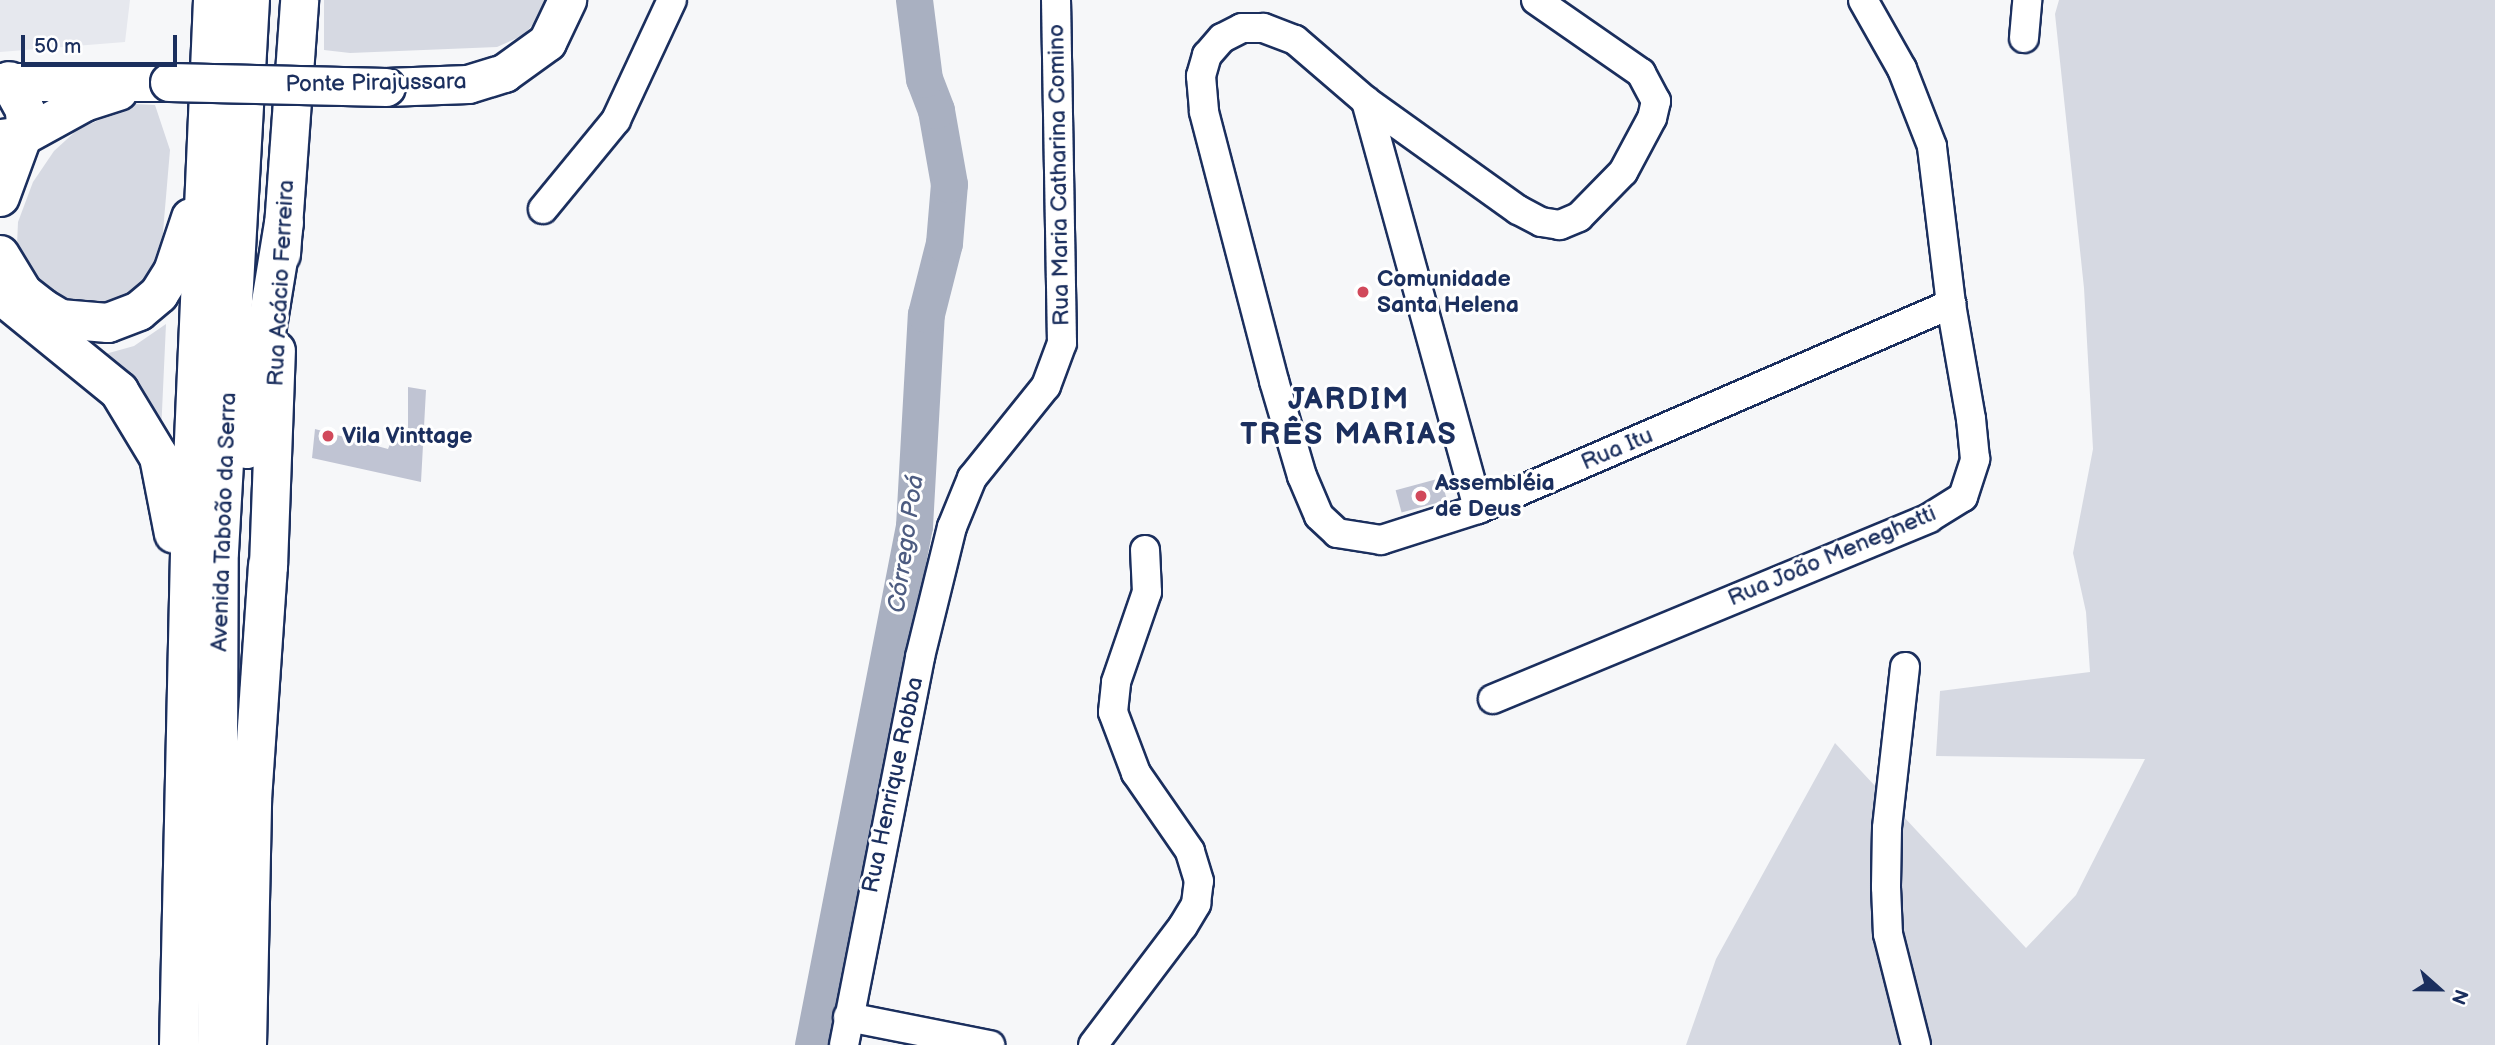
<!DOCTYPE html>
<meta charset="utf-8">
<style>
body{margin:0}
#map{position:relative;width:2495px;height:1045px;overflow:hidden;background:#f6f7f9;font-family:"Balsamiq Sans",sans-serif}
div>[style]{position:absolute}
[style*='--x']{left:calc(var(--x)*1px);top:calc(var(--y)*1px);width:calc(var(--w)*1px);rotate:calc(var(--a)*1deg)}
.built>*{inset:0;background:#e6e8ee}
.green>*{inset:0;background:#d6d9e2}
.river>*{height:37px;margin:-18.5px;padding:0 18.5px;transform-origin:18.5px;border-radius:18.5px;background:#a9b0c1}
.building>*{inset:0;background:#c0c4d3;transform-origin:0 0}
.roads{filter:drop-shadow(2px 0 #1b2f5e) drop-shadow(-2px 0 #1b2f5e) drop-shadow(0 2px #1b2f5e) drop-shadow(0 -2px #1b2f5e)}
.minor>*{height:28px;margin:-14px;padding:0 14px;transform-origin:14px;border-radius:14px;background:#fff}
.major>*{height:37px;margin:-18.5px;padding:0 18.5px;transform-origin:18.5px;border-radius:18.5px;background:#fff}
.highway>*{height:38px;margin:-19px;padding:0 19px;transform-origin:19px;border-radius:19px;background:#fff}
.bridges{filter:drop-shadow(2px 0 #1b2f5e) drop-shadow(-2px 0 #1b2f5e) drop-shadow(0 2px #1b2f5e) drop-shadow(0 -2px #1b2f5e)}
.major-bridge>*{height:37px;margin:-18.5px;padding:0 18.5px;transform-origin:18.5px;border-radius:18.5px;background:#fff}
.dots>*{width:19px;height:19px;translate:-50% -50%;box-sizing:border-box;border:4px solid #fff;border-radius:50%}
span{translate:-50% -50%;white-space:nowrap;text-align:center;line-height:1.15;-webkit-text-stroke:6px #fff;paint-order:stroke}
.street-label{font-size:23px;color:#1b2f5e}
.poi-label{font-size:23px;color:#1b2f5e;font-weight:700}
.left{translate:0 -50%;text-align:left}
.water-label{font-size:24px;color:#4d5c81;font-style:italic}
.district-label{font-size:30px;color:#1b2f5e;font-weight:700;letter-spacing:2px}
.north{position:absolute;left:2404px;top:954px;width:70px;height:70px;-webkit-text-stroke:5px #fff;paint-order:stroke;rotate:111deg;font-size:19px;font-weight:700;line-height:28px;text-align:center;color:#1b2f5e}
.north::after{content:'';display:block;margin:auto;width:24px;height:32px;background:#1b2f5e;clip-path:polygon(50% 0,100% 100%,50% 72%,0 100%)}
.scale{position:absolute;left:21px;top:35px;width:156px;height:32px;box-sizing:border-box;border:4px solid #1b2f5e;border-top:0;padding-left:9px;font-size:21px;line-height:24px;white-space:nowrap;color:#1b2f5e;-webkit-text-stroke:5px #fff;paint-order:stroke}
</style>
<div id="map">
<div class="built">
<i style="clip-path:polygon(0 0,130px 0,125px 42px,0 52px)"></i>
</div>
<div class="green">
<i style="clip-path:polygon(324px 0,553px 0,524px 35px,497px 47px,350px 53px,324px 50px)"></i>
<i style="clip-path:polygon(2059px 0,2495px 0,2495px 1045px,1686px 1045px,1716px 959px,1835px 743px,2026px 948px,2076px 895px,2145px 759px,1936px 756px,1940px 691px,2090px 672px,2086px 612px,2073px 553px,2093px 449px,2084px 288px,2055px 14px)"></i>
<i style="clip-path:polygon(134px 104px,155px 105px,170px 150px,161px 255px,147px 282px,108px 309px,39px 296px,17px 245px,18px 222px,33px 182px,54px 151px,77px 130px)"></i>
<i style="clip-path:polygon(166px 324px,161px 433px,98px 356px,134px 346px)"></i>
</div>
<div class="river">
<i style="--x:813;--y:1045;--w:529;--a:-78.99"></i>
<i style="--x:914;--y:526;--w:212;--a:-86.8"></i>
<i style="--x:926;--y:314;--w:73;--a:-75.8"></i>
<i style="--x:944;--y:243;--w:59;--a:-85.2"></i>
<i style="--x:949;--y:184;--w:75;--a:-100"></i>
<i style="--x:936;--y:110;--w:33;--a:-111"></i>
<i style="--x:924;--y:79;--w:80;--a:-97.2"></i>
</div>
<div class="building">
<i style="clip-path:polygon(408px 387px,426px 390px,421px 482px,312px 458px,315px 429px,388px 449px,394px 434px,408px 439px)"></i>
<i style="left:1441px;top:478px;width:23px;height:47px;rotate:75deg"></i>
</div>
<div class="roads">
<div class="minor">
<i style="--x:1536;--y:0;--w:128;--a:34.8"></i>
<i style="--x:1641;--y:73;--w:32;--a:62"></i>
<i style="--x:1656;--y:101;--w:17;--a:103"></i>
<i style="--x:1652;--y:118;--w:61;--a:118.2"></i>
<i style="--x:1623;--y:172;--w:63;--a:134.4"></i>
<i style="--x:1579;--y:217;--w:21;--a:157"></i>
<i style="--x:1560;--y:225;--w:19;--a:-171"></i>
<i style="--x:1541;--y:222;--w:26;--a:-152"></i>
<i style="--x:1518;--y:210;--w:187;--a:-144.4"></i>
<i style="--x:1366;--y:101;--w:94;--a:-139.3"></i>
<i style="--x:1295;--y:40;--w:34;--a:-159"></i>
<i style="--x:1263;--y:28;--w:21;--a:180"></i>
<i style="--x:1242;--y:28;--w:22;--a:153"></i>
<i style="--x:1222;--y:38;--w:23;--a:131"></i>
<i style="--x:1207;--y:55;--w:22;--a:106"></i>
<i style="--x:1201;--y:76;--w:36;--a:85"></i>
<i style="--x:1204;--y:112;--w:278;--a:75.4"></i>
<i style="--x:1274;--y:381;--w:99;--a:73.6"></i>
<i style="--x:1302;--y:476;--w:43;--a:67"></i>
<i style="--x:1319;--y:516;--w:25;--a:43"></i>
<i style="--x:1337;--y:533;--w:45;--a:9"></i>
<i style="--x:1381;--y:540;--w:102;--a:-17.7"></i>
<i style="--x:1478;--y:509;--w:516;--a:-23.43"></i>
<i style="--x:2024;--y:38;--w:38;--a:-85"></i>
<i style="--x:1366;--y:101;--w:423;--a:74.6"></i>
<i style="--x:543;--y:209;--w:115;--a:-50.6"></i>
<i style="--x:616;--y:120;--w:132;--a:-65"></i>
<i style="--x:1905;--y:667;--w:162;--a:96.4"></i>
<i style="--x:1887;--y:828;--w:59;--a:91"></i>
<i style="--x:1886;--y:887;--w:47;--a:87.6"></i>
<i style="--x:1888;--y:934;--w:114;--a:75.8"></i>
<i style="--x:1493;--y:699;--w:472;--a:-22.5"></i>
<i style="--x:1929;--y:518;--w:40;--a:-32"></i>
<i style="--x:1963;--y:497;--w:40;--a:-72"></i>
<i style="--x:1975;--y:459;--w:40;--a:-95.7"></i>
<i style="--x:1971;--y:419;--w:117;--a:-99.9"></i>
<i style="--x:1951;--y:304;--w:159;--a:-96.9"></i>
<i style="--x:1932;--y:146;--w:83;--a:-111.3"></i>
<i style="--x:1902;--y:69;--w:79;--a:-119.5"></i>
<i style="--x:848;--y:1017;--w:145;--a:11.2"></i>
<i style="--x:844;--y:1045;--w:395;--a:-78.9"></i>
<i style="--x:920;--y:657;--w:134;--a:-76.2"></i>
<i style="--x:952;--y:527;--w:53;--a:-67.8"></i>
<i style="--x:972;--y:478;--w:118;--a:-51.2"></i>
<i style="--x:1046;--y:386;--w:46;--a:-69.6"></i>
<i style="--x:1062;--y:343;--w:343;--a:-91"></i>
<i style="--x:1093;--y:1045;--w:149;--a:-52.9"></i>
<i style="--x:1183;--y:926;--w:26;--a:-59"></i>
<i style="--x:1196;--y:904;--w:23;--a:-83"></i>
<i style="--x:1199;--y:881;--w:31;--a:-107"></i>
<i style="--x:1190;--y:851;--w:95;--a:-124.7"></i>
<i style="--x:1136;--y:773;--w:65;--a:-110.7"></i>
<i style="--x:1113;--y:712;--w:30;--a:-84"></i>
<i style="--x:1116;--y:682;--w:95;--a:-71"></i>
<i style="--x:1147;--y:592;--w:42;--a:-92.7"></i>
</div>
<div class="major">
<i style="--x:0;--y:82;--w:169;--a:0"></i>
<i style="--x:386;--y:87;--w:82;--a:-2.1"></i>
<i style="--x:468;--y:84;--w:38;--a:-17"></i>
<i style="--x:504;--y:73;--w:53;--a:-35.8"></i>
<i style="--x:547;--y:42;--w:47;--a:-64.5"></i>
<i style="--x:0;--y:138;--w:24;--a:-7"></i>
<i style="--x:24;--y:135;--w:68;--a:-28.8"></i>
<i style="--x:84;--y:102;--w:36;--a:-18"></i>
<i style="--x:281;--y:254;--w:255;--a:-85.9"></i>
<i style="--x:268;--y:566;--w:216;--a:-87.9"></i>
</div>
<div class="highway">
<i style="--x:0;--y:197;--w:76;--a:-69.9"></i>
<i style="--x:26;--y:126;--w:16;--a:-94"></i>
<i style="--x:25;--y:110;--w:33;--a:-119"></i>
<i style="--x:0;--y:255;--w:44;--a:58.8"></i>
<i style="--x:23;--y:293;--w:24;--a:38"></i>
<i style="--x:42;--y:308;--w:21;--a:31"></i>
<i style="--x:60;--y:319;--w:48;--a:4.8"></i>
<i style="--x:108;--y:323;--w:33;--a:-21"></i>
<i style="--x:139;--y:311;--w:26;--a:-40"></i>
<i style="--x:159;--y:294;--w:26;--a:-58"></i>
<i style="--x:173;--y:272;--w:57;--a:-71.6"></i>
<i style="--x:0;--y:294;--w:154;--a:39.2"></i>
<i style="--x:119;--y:391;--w:77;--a:58.8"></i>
<i style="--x:159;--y:457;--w:78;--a:79"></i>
<i style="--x:247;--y:449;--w:229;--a:-80.7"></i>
<i style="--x:179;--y:1045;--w:535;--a:-88.72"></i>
<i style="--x:191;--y:510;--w:510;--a:-87.53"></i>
<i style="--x:217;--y:1045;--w:493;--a:-89.8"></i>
<i style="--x:219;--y:552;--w:553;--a:-86.79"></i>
<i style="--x:247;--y:1045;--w:245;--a:-88.8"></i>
<i style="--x:252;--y:800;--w:235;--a:-86.1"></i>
</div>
</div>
<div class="bridges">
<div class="major-bridge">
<i style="--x:169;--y:82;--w:217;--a:1.3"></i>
</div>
</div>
<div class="dots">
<i style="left:1363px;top:292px;background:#d1495b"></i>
<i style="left:328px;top:436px;background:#d1495b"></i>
<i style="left:1421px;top:496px;background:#d1495b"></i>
</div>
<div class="street-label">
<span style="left:376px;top:83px;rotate:-1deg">Ponte Pirajussara</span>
<span style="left:1059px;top:175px;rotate:-91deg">Rua Maria Catharina Comino</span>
<span style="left:281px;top:283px;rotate:-87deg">Rua Acácio Ferreira</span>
<span style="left:1617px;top:449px;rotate:-23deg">Rua Itu</span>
<span style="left:224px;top:522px;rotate:-88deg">Avenida Taboão da Serra</span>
<span style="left:1832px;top:556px;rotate:-23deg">Rua João Meneghetti</span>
<span style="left:893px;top:785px;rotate:-78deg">Rua Henrique Robba</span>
</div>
<div class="poi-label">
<span class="left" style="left:1377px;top:292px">Comunidade<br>Santa Helena</span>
<span class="left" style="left:342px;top:436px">Vila Vinttage</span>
<span class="left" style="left:1435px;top:496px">Assembléia<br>de Deus</span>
</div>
<div class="water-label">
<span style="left:906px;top:544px;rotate:-82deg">Córrego Poá</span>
</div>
<div class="district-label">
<span style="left:1349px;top:417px">JARDIM<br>TRÊS MARIAS</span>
</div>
<div class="north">N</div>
<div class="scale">50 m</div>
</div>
